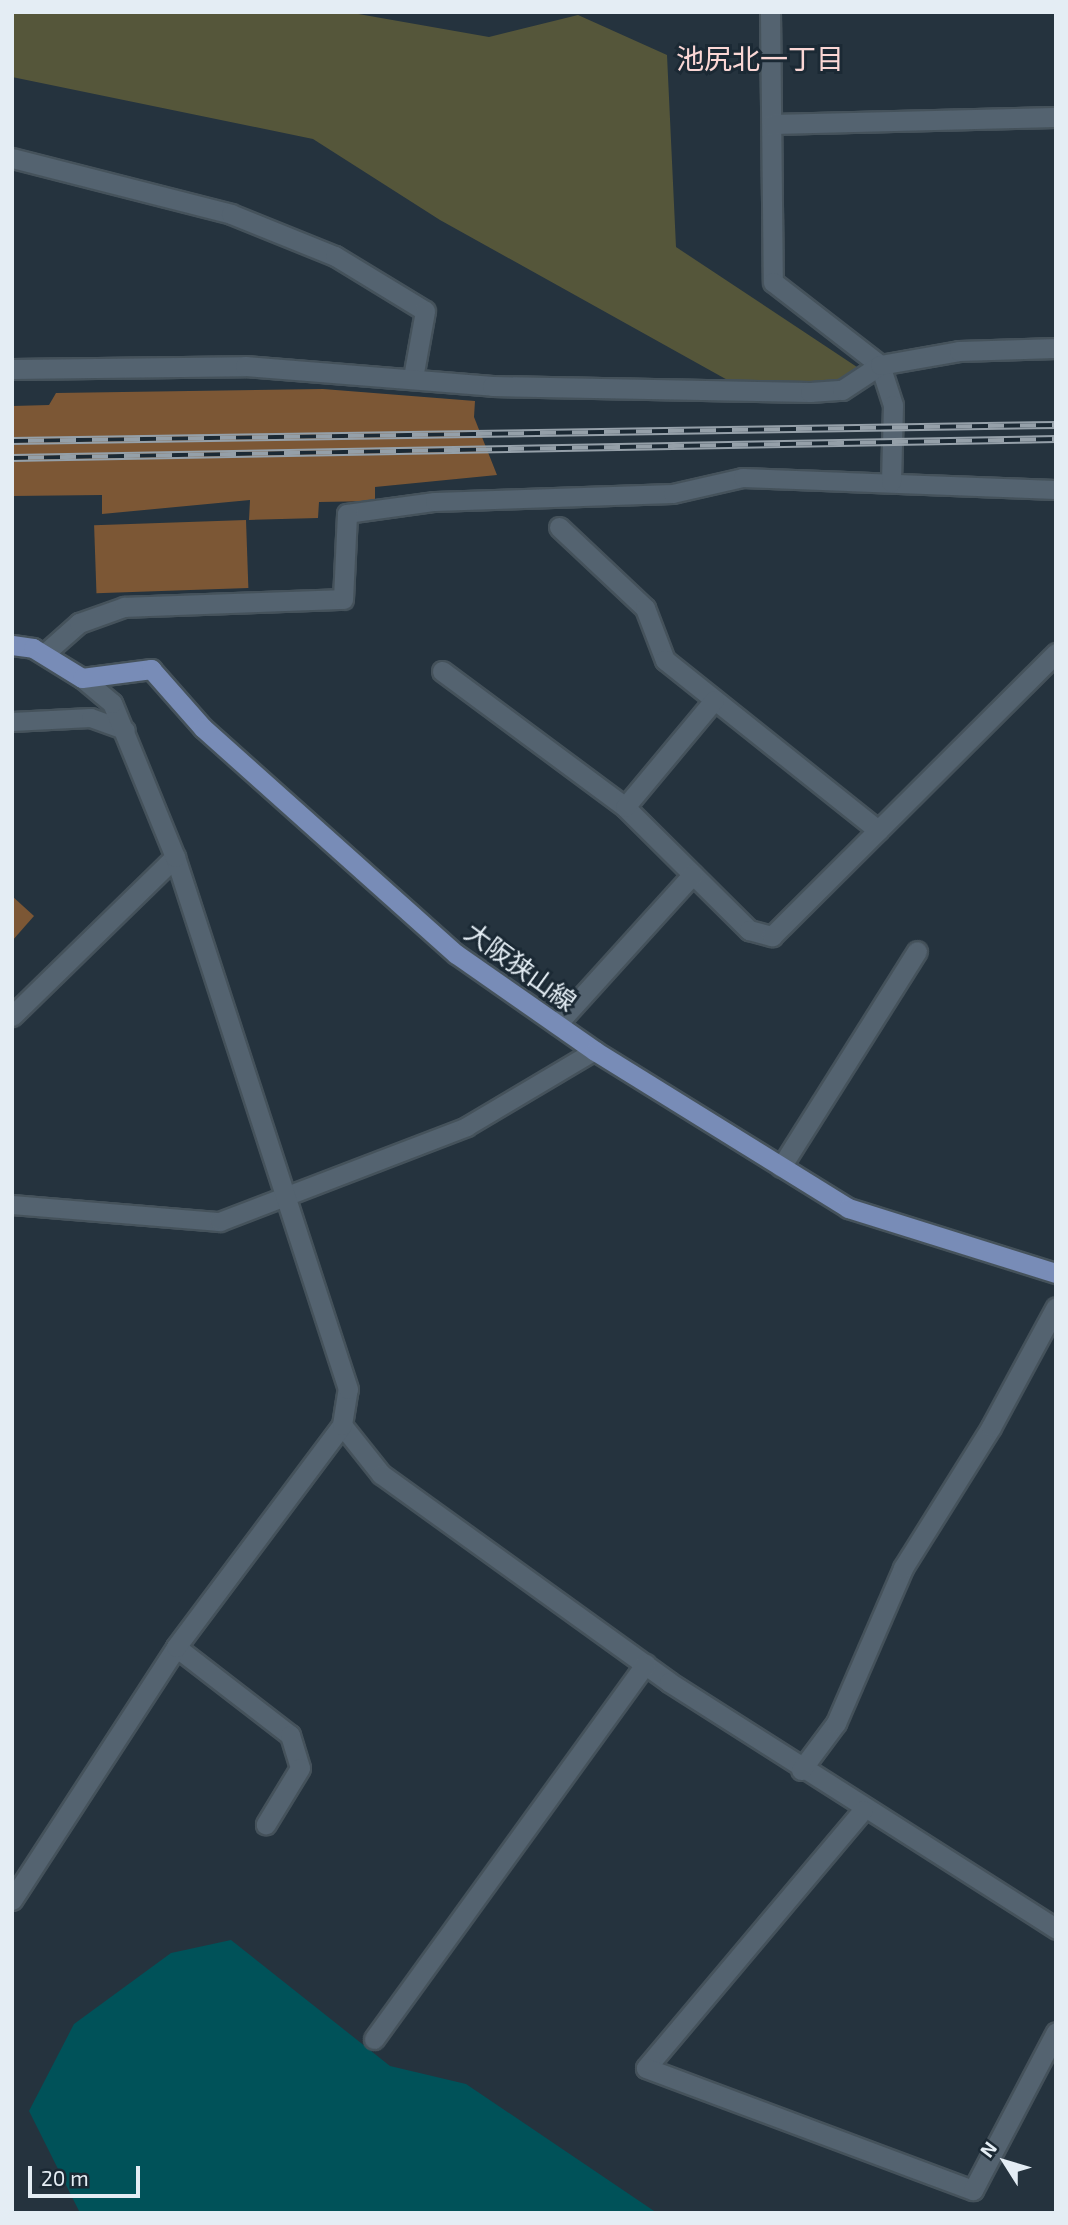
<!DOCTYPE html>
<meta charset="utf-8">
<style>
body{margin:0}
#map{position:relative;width:1068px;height:2225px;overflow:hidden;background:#25333e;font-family:"Exo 2","Noto Sans JP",sans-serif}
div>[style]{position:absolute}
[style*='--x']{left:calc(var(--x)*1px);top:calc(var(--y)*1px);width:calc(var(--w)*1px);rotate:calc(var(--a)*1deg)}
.green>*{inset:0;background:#55563a}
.water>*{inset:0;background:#005259}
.building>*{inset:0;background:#7c5735;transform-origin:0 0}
.roads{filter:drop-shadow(2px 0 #45525b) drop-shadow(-2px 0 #45525b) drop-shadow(0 2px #45525b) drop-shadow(0 -2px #45525b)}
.service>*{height:18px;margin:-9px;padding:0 9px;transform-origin:9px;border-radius:9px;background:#546370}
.minor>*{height:19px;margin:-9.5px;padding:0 9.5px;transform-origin:9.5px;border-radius:9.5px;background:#546370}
.tertiary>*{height:19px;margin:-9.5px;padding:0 9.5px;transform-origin:9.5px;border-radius:9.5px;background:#546370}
.primary>*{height:19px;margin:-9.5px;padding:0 9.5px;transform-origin:9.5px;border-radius:9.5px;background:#788cb7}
.rail>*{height:8px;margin-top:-4px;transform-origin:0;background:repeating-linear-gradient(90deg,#1b2934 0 16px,#95a0a9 0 32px);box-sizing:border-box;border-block:2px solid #95a0a9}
span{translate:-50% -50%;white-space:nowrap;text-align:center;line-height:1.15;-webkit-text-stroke:6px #1b2934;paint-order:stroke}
.street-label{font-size:26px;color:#e4edf4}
.neighbourhood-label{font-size:28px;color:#fbd7d5}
.frame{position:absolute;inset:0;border:14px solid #e4edf4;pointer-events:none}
.north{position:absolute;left:970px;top:2127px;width:70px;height:70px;-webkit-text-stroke:5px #1b2934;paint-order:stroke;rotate:307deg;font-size:19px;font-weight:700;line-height:28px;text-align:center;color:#e4edf4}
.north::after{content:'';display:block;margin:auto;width:24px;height:32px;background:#e4edf4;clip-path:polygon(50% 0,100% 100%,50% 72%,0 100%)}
.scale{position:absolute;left:28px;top:2166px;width:112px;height:32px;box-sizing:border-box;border:4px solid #e4edf4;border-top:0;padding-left:9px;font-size:21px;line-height:24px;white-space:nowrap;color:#e4edf4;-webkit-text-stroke:5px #1b2934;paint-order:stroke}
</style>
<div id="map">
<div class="green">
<i style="clip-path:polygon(12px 12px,347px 12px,489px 37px,578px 15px,667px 55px,676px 247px,863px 371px,842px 390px,749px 392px,440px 220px,313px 139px,12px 77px)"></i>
</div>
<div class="water">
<i style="clip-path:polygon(231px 1940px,390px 2066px,466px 2084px,657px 2213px,80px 2213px,29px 2111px,74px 2024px,171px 1953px)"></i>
</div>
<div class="building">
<i style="clip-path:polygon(323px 389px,475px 401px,474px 417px,497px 475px,375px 487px,375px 501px,319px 502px,318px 518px,249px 520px,250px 500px,102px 514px,102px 495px,12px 496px,12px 406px,49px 405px,56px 393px)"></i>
<i style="left:246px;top:520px;width:68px;height:152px;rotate:88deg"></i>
<i style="clip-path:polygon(12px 896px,34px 916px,12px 941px)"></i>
</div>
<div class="roads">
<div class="service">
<i style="--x:347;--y:514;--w:89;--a:-7.8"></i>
<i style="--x:435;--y:502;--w:238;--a:-1.9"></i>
<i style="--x:673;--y:494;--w:72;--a:-12.9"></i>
<i style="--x:743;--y:478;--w:313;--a:2.2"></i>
<i style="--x:12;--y:722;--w:79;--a:-2.9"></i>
<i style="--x:91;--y:718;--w:37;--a:20"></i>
<i style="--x:12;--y:1205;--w:209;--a:4.7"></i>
<i style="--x:220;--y:1222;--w:265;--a:-21"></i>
<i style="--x:467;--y:1127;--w:149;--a:-30.7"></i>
</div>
<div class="minor">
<i style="--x:770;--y:12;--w:270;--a:89.4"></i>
<i style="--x:773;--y:282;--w:135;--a:37.8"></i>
<i style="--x:880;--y:365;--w:42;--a:72"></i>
<i style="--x:893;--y:405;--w:77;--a:91.5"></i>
<i style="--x:772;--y:124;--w:284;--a:-1.4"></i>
<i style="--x:12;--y:158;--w:226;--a:14.3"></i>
<i style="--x:231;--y:214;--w:112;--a:22"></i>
<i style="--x:335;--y:256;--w:105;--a:31.4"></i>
<i style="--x:425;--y:311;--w:68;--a:100.2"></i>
<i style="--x:12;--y:369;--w:233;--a:-0.7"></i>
<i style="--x:245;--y:366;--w:248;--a:4.6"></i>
<i style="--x:492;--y:386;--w:318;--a:1.1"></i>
<i style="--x:810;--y:392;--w:32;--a:-4"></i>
<i style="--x:842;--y:390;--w:45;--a:-33.3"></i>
<i style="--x:880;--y:365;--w:80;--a:-10"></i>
<i style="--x:959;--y:351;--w:97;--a:-1.8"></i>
<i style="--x:559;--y:527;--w:118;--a:43.3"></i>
<i style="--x:645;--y:608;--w:56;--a:69"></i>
<i style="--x:665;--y:660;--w:273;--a:38.6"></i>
<i style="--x:44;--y:654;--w:47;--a:-41.5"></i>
<i style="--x:79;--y:623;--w:48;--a:-19.6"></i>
<i style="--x:124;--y:607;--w:219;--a:-2.1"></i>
<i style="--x:343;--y:599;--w:85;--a:-87.3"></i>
<i style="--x:442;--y:671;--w:228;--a:36.6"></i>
<i style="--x:625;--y:807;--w:175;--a:44.8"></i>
<i style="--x:749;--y:930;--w:24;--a:15"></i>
<i style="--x:772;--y:936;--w:401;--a:-44.9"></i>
<i style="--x:625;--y:807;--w:139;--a:-50.2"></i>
<i style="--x:12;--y:1016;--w:228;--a:-44.3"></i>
<i style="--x:557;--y:1024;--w:202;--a:-47.8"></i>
<i style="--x:781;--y:1167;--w:255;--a:-57.8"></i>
<i style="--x:342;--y:1425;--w:63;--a:51.5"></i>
<i style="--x:381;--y:1474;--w:355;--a:35.8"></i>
<i style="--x:669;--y:1682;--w:459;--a:32.5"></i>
<i style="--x:176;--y:1647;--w:144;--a:37.7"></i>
<i style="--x:290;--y:1735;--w:34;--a:73"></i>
<i style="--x:300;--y:1768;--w:66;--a:121.3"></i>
<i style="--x:801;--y:1770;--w:59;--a:-53.3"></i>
<i style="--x:836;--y:1723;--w:169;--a:-66.6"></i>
<i style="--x:903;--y:1568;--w:166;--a:-58"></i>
<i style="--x:991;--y:1427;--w:136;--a:-61.6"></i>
<i style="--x:863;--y:1810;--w:337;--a:130.1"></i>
<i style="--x:646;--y:2068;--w:349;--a:20.5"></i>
<i style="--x:973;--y:2190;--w:178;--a:-62.3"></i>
<i style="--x:374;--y:2039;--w:463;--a:-54.1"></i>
</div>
<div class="tertiary">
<i style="--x:12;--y:1900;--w:302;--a:-57"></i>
<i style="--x:176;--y:1647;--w:277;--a:-53.2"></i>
<i style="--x:342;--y:1425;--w:36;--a:-81"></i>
<i style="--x:348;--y:1389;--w:559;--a:-108.01"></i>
<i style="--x:175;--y:857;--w:166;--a:-112.2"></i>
<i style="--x:112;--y:703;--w:39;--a:-140"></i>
</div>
<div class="primary">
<i style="--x:12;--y:645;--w:21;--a:8"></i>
<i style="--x:33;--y:648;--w:57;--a:31.5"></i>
<i style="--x:82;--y:678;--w:70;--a:-7.4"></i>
<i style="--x:151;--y:669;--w:79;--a:48.6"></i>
<i style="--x:203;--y:728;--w:339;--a:41.8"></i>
<i style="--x:456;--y:954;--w:169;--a:34.9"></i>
<i style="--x:595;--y:1051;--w:298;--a:31.8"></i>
<i style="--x:848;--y:1208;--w:218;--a:17.4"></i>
</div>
</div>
<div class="rail">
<i style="--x:12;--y:441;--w:1044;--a:-0.88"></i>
<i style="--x:12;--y:458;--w:1044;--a:-1.04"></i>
</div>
<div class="street-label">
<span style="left:521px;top:966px;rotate:36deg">大阪狭山線</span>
</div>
<div class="neighbourhood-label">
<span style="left:760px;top:58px">池尻北一丁目</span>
</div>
<div class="frame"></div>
<div class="north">N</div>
<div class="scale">20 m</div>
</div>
